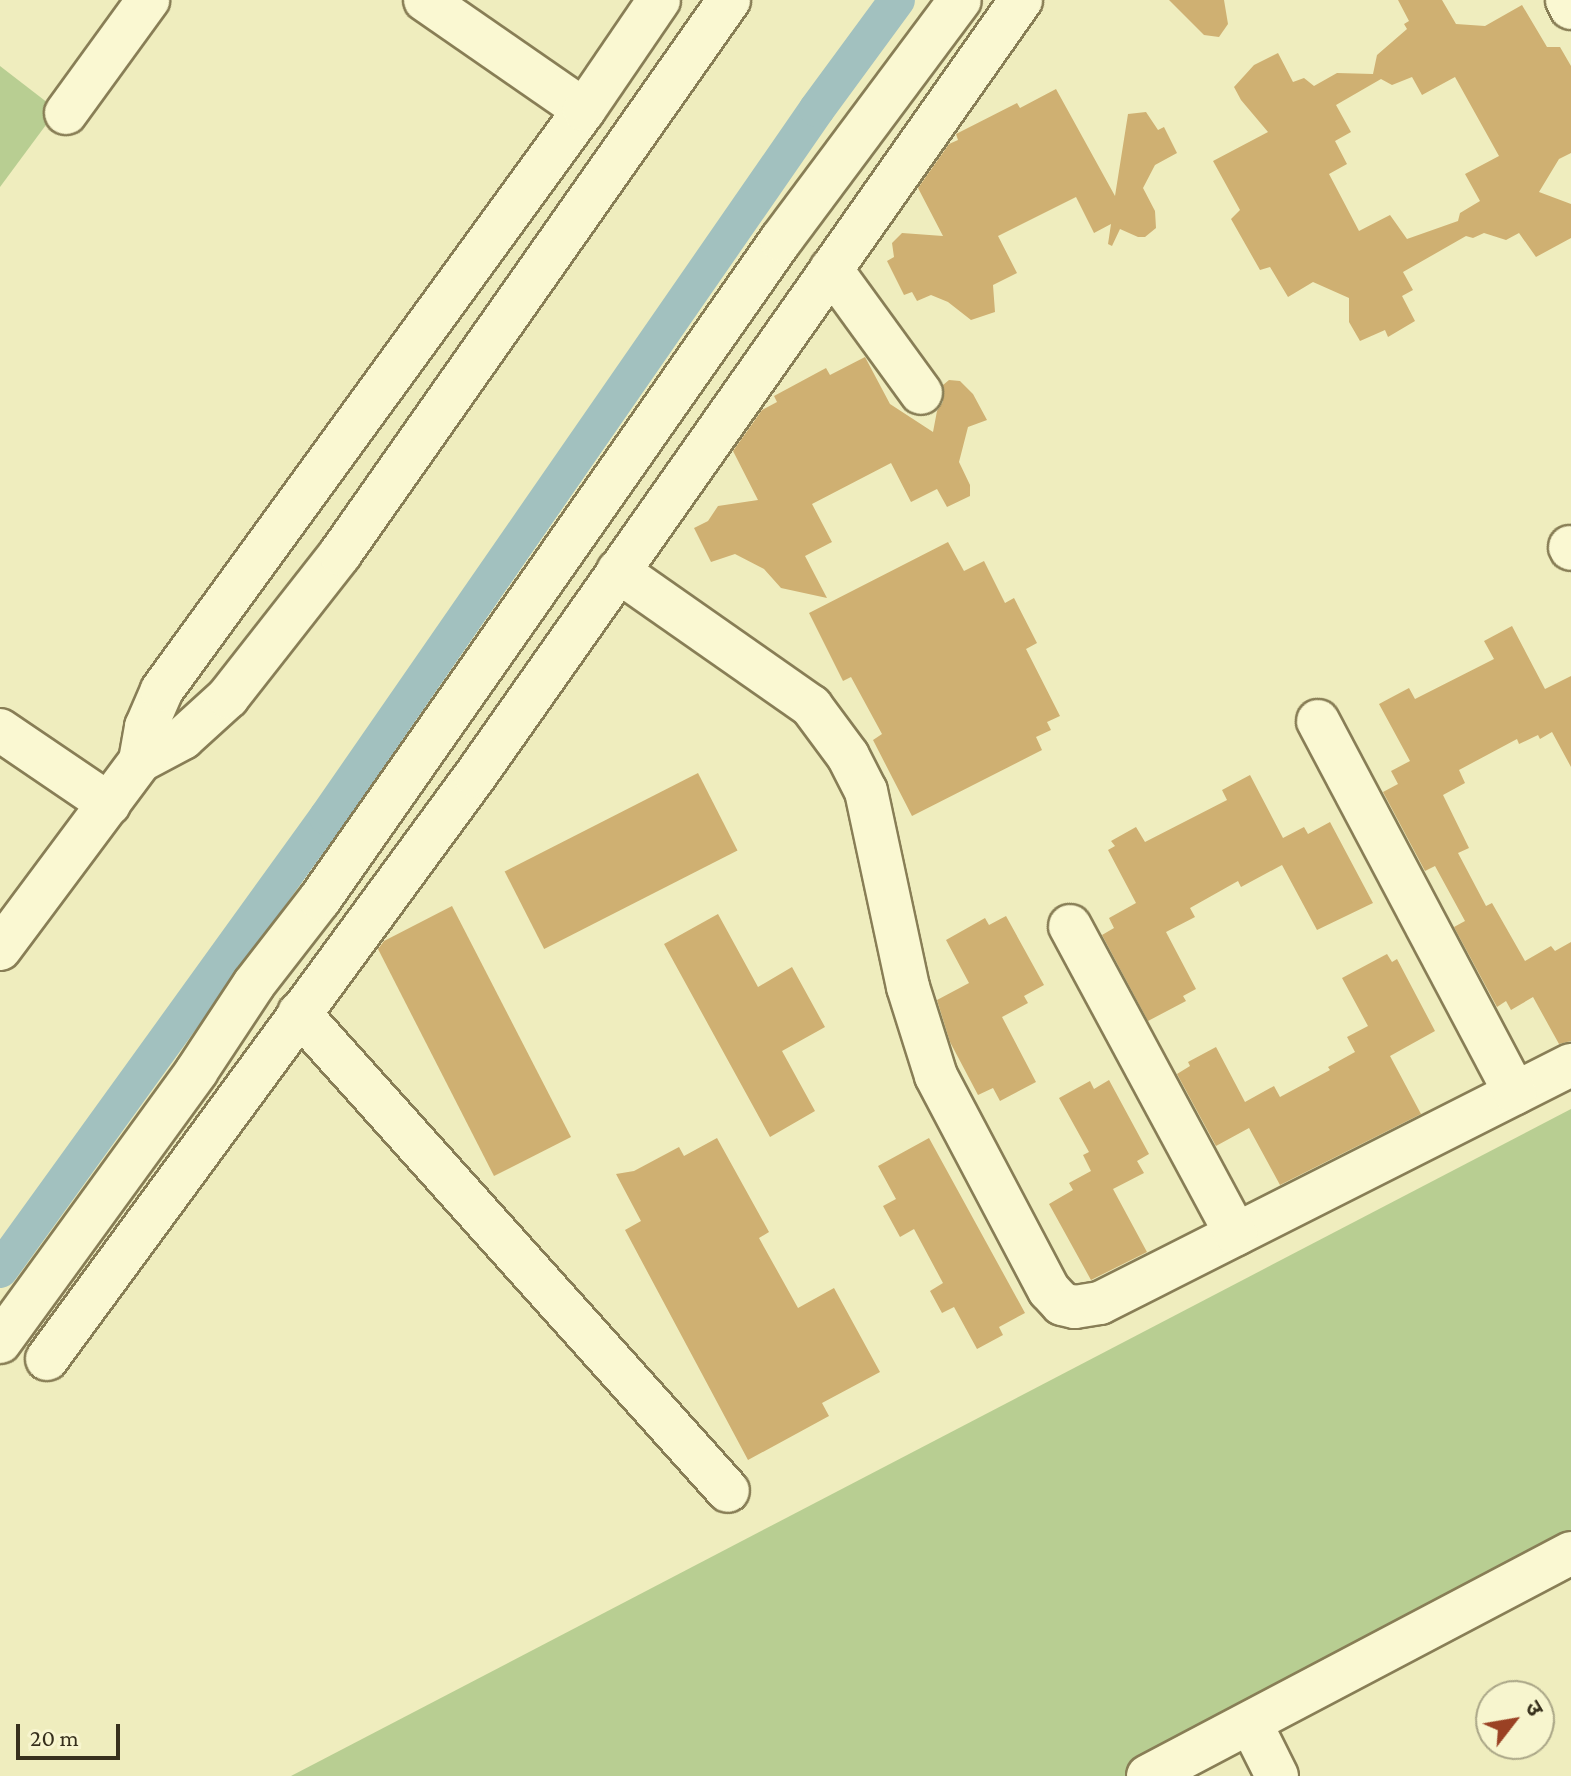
<!DOCTYPE html>
<meta charset="utf-8">
<style>
body{margin:0}
#map{position:relative;width:1571px;height:1776px;overflow:hidden;background:#efedbe;font-family:"Crimson Pro","Noto Sans Devanagari",serif}
div>[style]{position:absolute}
[style*='--x']{left:calc(var(--x)*1px);top:calc(var(--y)*1px);width:calc(var(--w)*1px);rotate:calc(var(--a)*1deg)}
.green>*{inset:0;background:#b8ce92}
.canal>*{height:36px;margin:-18px;padding:0 18px;transform-origin:18px;border-radius:18px;background:#a2c1bf}
.building>*{inset:0;background:#cfb072;transform-origin:0 0}
.roads{filter:drop-shadow(2px 0 #887e56) drop-shadow(-2px 0 #887e56) drop-shadow(0 2px #887e56) drop-shadow(0 -2px #887e56)}
.minor>*{height:42px;margin:-21px;padding:0 21px;transform-origin:21px;border-radius:21px;background:#faf8d2}
span{translate:-50% -50%;white-space:nowrap;text-align:center;line-height:1.15;-webkit-text-stroke:8px #f7f5ce;paint-order:stroke}
.north{position:absolute;left:1475px;top:1680px;width:80px;height:80px;box-sizing:border-box;background:#f7f5ce;border:2px solid #aaa687;border-radius:50%;rotate:59deg;font-size:22px;font-weight:700;line-height:32px;text-align:center;color:#37301c}
.north::after{content:'';display:block;margin:auto;width:28px;height:36px;background:#9a4124;clip-path:polygon(50% 0,100% 100%,50% 72%,0 100%)}
.scale{position:absolute;left:16px;top:1724px;width:104px;height:36px;box-sizing:border-box;border:4px solid #37301c;border-top:0;padding-left:10px;font-size:24px;line-height:28px;white-space:nowrap;color:#37301c;-webkit-text-stroke:6px #f7f5ce;paint-order:stroke}
</style>
<div id="map">
<div class="green">
<i style="clip-path:polygon(0 66px,57px 110px,0 187px)"></i>
<i style="clip-path:polygon(1571px 1109px,1571px 1545px,1128px 1776px,291px 1776px)"></i>
</div>
<div class="canal">
<i style="--x:0;--y:1270;--w:559;--a:-54.18"></i>
<i style="--x:327;--y:817;--w:861;--a:-55.31"></i>
<i style="--x:817;--y:109;--w:135;--a:-53.7"></i>
</div>
<div class="building">
<i style="clip-path:polygon(1169px 0,1224px 0,1228px 24px,1219px 37px,1204px 35px)"></i>
<i style="clip-path:polygon(evenodd,1398px 0,1442px 0,1456px 24px,1485px 26px,1522px 5px,1547px 47px,1560px 47px,1571px 66px,1571px 153px,1559px 159px,1539px 192px,1571px 204px,1571px 238px,1536px 257px,1519px 233px,1506px 240px,1484px 233px,1473px 238px,1466px 236px,1403px 272px,1413px 290px,1402px 296px,1415px 321px,1388px 337px,1385px 330px,1360px 341px,1349px 322px,1349px 298px,1313px 282px,1288px 297px,1270px 267px,1260px 270px,1231px 219px,1240px 210px,1213px 161px,1268px 132px,1241px 100px,1234px 87px,1254px 65px,1278px 53px,1293px 82px,1304px 78px,1314px 86px,1337px 73px,1373px 74px,1377px 55px,1407px 29px,1404px 24px,1409px 21px,1398px 0,1412px 77px,1422px 95px,1455px 77px,1499px 156px,1465px 174px,1480px 201px,1460px 213px,1458px 221px,1407px 239px,1390px 215px,1359px 231px,1329px 174px,1347px 164px,1335px 141px,1351px 132px,1336px 105px,1381px 79px,1392px 85px,1412px 77px)"></i>
<i style="clip-path:polygon(1056px 89px,1115px 196px,1128px 114px,1146px 112px,1158px 130px,1164px 127px,1177px 153px,1155px 165px,1143px 188px,1155px 211px,1156px 228px,1145px 237px,1138px 237px,1120px 229px,1112px 246px,1108px 244px,1111px 224px,1094px 233px,1076px 197px,998px 236px,1017px 273px,993px 285px,995px 312px,971px 320px,948px 302px,931px 295px,917px 301px,912px 292px,904px 295px,887px 261px,894px 257px,892px 243px,902px 233px,943px 236px,918px 188px,949px 144px,958px 140px,956px 134px,1017px 103px,1020px 108px)"></i>
<i style="clip-path:polygon(865px 357px,890px 404px,933px 432px,937px 411px,943px 402px,943px 385px,949px 380px,960px 381px,973px 394px,987px 420px,968px 427px,959px 462px,970px 485px,970px 496px,947px 507px,937px 489px,911px 502px,891px 463px,812px 504px,832px 542px,805px 556px,827px 598px,781px 588px,764px 569px,735px 554px,711px 562px,694px 528px,708px 521px,718px 506px,758px 500px,733px 451px,762px 410px,777px 402px,774px 396px,826px 368px,830px 375px)"></i>
<i style="clip-path:polygon(948px 542px,964px 571px,984px 561px,1005px 603px,1014px 598px,1037px 643px,1026px 649px,1060px 716px,1047px 722px,1051px 730px,1036px 737px,1042px 750px,912px 816px,873px 740px,882px 734px,851px 677px,843px 681px,809px 613px)"></i>
<i style="clip-path:polygon(1512px 626px,1545px 689px,1571px 676px,1571px 767px,1552px 732px,1540px 739px,1538px 735px,1519px 744px,1517px 739px,1459px 770px,1465px 783px,1443px 795px,1469px 848px,1458px 853px,1486px 906px,1492px 903px,1525px 961px,1551px 946px,1555px 951px,1571px 942px,1571px 1041px,1559px 1044px,1533px 997px,1511px 1010px,1506px 1001px,1497px 1007px,1454px 927px,1465px 921px,1435px 866px,1425px 871px,1383px 792px,1398px 784px,1391px 771px,1410px 761px,1379px 704px,1409px 688px,1415px 699px,1494px 659px,1484px 641px)"></i>
<i style="left:698px;top:773px;width:87px;height:217px;rotate:63deg"></i>
<i style="clip-path:polygon(1250px 775px,1283px 838px,1304px 827px,1308px 834px,1330px 822px,1373px 903px,1317px 930px,1282px 865px,1241px 887px,1238px 881px,1190px 908px,1195px 917px,1166px 932px,1196px 989px,1183px 996px,1186px 1001px,1148px 1021px,1102px 935px,1114px 928px,1109px 918px,1136px 903px,1108px 850px,1115px 846px,1111px 841px,1136px 827px,1145px 842px,1227px 800px,1222px 790px)"></i>
<i style="clip-path:polygon(452px 906px,571px 1137px,494px 1176px,378px 949px,384px 941px)"></i>
<i style="clip-path:polygon(718px 914px,758px 987px,792px 967px,825px 1027px,782px 1051px,815px 1111px,770px 1137px,664px 944px)"></i>
<i style="clip-path:polygon(1006px 916px,1044px 985px,1024px 996px,1028px 1003px,1002px 1017px,1036px 1082px,1000px 1101px,993px 1088px,978px 1095px,950px 1042px,937px 1000px,969px 983px,946px 940px,985px 918px,989px 925px)"></i>
<i style="clip-path:polygon(1387px 954px,1392px 962px,1397px 959px,1435px 1031px,1390px 1056px,1421px 1114px,1280px 1185px,1249px 1128px,1216px 1146px,1177px 1074px,1190px 1066px,1188px 1062px,1216px 1047px,1245px 1102px,1274px 1086px,1280px 1097px,1330px 1070px,1328px 1067px,1355px 1052px,1347px 1037px,1368px 1026px,1342px 978px)"></i>
<i style="clip-path:polygon(1109px 1080px,1149px 1154px,1137px 1161px,1144px 1173px,1113px 1189px,1147px 1252px,1091px 1280px,1049px 1204px,1073px 1190px,1069px 1183px,1091px 1171px,1083px 1155px,1089px 1152px,1059px 1098px,1090px 1081px,1094px 1089px)"></i>
<i style="clip-path:polygon(717px 1138px,769px 1232px,759px 1238px,798px 1308px,834px 1288px,880px 1372px,822px 1403px,829px 1416px,748px 1460px,625px 1230px,641px 1221px,616px 1174px,634px 1171px,679px 1147px,684px 1156px)"></i>
<i style="clip-path:polygon(929px 1138px,1025px 1313px,999px 1327px,1003px 1335px,977px 1349px,954px 1307px,942px 1313px,930px 1291px,943px 1283px,914px 1229px,900px 1237px,883px 1206px,896px 1199px,878px 1166px)"></i>
</div>
<div class="roads">
<div class="minor">
<i style="--x:425;--y:0;--w:193;--a:34.7"></i>
<i style="--x:1567;--y:0;--w:9;--a:63"></i>
<i style="--x:66;--y:113;--w:140;--a:-54"></i>
<i style="--x:831;--y:269;--w:153;--a:54"></i>
<i style="--x:1570;--y:547;--w:2;--a:63"></i>
<i style="--x:618;--y:571;--w:236;--a:35"></i>
<i style="--x:811;--y:706;--w:62;--a:53.5"></i>
<i style="--x:848;--y:756;--w:39;--a:63"></i>
<i style="--x:866;--y:791;--w:200;--a:77.9"></i>
<i style="--x:908;--y:987;--w:93;--a:72.5"></i>
<i style="--x:936;--y:1076;--w:242;--a:62.2"></i>
<i style="--x:1049;--y:1290;--w:19;--a:47"></i>
<i style="--x:1062;--y:1304;--w:13;--a:13"></i>
<i style="--x:1075;--y:1307;--w:25;--a:-9"></i>
<i style="--x:1100;--y:1303;--w:528;--a:-26.81"></i>
<i style="--x:1318;--y:721;--w:421;--a:62.1"></i>
<i style="--x:0;--y:730;--w:132;--a:34.2"></i>
<i style="--x:140;--y:761;--w:35;--a:-80"></i>
<i style="--x:146;--y:727;--w:40;--a:-66.6"></i>
<i style="--x:162;--y:690;--w:717;--a:-53.96"></i>
<i style="--x:584;--y:110;--w:133;--a:-55.7"></i>
<i style="--x:1070;--y:926;--w:350;--a:61.7"></i>
<i style="--x:0;--y:949;--w:234;--a:-53.3"></i>
<i style="--x:140;--y:761;--w:49;--a:-28.1"></i>
<i style="--x:183;--y:738;--w:61;--a:-42.3"></i>
<i style="--x:228;--y:697;--w:182;--a:-51.9"></i>
<i style="--x:340;--y:554;--w:677;--a:-54.92"></i>
<i style="--x:299;--y:1013;--w:642;--a:48.09"></i>
<i style="--x:0;--y:1342;--w:334;--a:-54"></i>
<i style="--x:196;--y:1072;--w:105;--a:-56.6"></i>
<i style="--x:254;--y:984;--w:108;--a:-52.2"></i>
<i style="--x:320;--y:899;--w:804;--a:-55.03"></i>
<i style="--x:781;--y:240;--w:299;--a:-53.3"></i>
<i style="--x:47;--y:1359;--w:723;--a:-53.72"></i>
<i style="--x:475;--y:776;--w:949;--a:-54.87"></i>
<i style="--x:1251;--y:1724;--w:58;--a:63.4"></i>
<i style="--x:1148;--y:1776;--w:478;--a:-27.8"></i>
</div>
</div>
<div class="north">उ</div>
<div class="scale">20 m</div>
</div>
